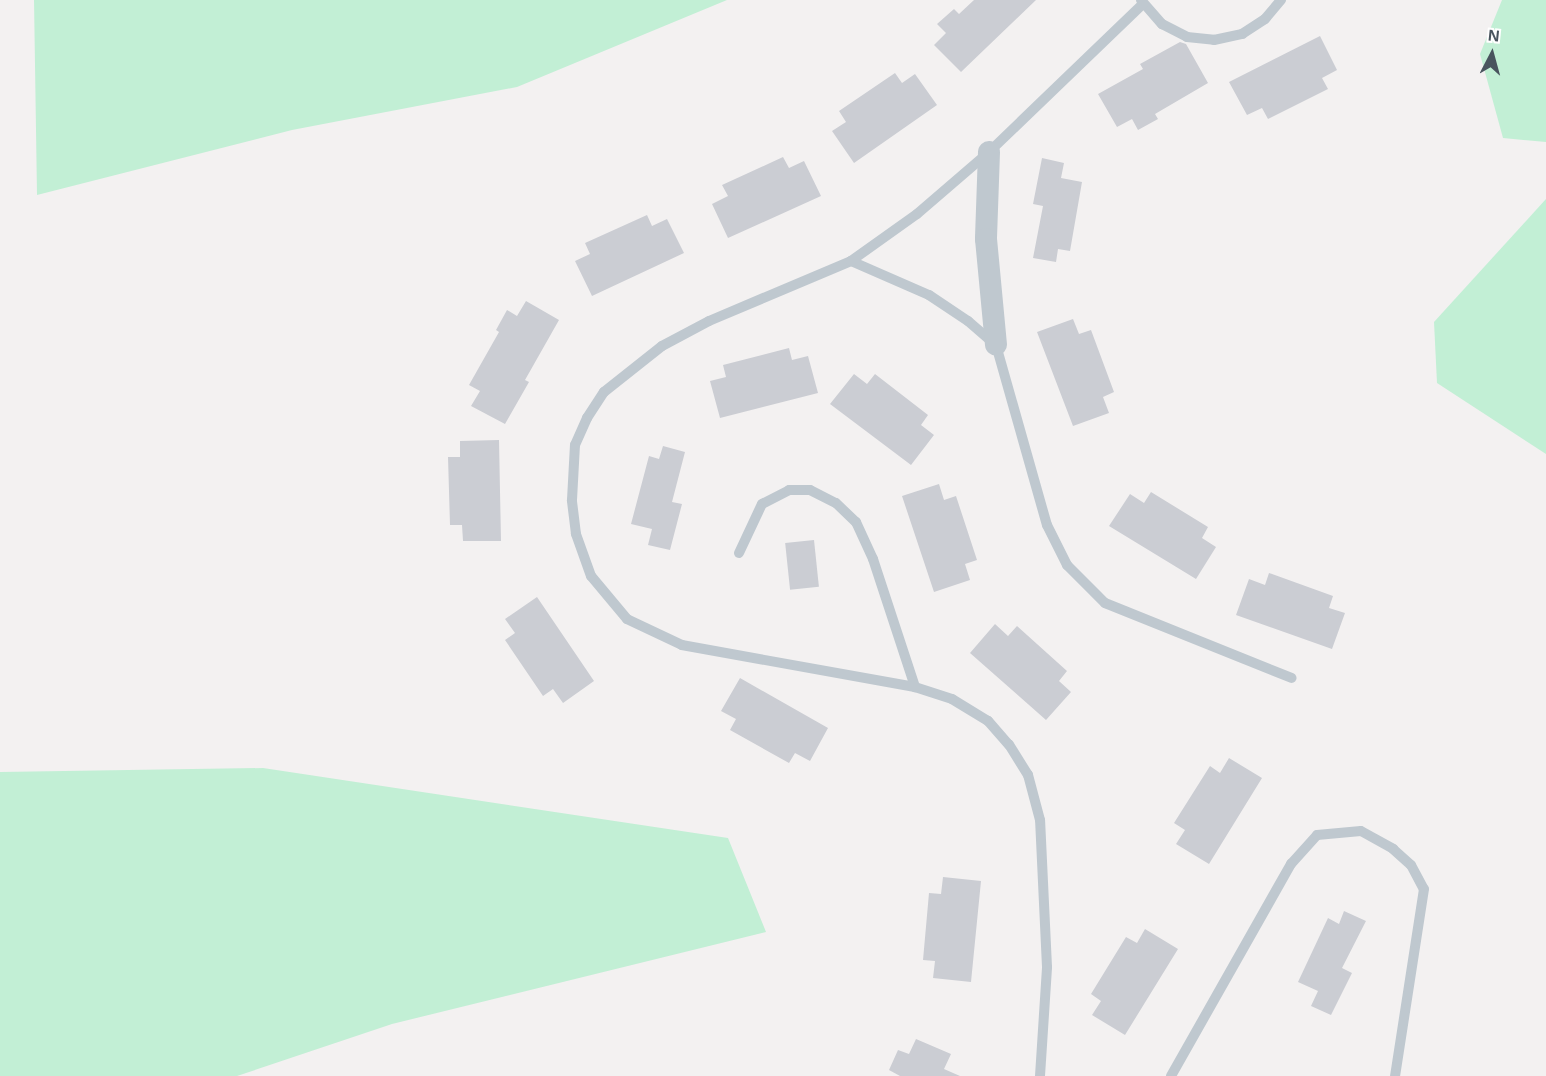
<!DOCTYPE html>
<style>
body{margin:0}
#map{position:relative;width:1546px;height:1076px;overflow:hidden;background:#f3f1f1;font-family:Helvetica,sans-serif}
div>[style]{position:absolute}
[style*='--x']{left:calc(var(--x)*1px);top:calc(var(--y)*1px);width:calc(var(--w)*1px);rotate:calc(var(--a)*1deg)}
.green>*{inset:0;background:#c2efd5}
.building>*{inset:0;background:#cbcdd3;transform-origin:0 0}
.service>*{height:10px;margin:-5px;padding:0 5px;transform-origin:5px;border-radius:5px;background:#bfc8cf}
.minor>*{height:22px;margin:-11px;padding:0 11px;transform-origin:11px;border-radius:11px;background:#bfc8cf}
span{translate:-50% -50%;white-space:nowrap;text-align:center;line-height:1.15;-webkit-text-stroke:6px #fff;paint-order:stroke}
.north{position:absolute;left:1462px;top:24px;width:60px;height:60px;-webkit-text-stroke:4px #fff;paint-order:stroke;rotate:6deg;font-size:16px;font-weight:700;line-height:24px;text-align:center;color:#49545e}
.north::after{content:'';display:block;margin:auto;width:21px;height:27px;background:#49545e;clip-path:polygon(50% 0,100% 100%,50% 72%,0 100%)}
</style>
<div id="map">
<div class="green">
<i style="clip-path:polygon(34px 0,727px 0,517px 87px,292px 130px,37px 195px)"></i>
<i style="clip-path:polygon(1502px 0,1546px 0,1546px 142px,1503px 138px,1480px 54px)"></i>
<i style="clip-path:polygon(1546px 199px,1546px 454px,1437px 383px,1434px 322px)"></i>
<i style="clip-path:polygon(263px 768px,728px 838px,766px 932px,392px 1024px,237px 1076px,0 1076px,0 772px)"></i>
</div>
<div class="building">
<i style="clip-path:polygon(974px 0,1036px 0,961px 72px,934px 45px,946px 33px,937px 24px,954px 9px,959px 14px)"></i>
<i style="clip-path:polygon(1320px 36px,1337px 70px,1322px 78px,1328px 89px,1268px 119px,1262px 108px,1247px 115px,1229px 82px)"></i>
<i style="clip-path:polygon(1180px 42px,1186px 44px,1208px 83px,1155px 114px,1158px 119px,1138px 130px,1132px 119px,1117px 127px,1098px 94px,1143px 69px,1140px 64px)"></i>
<i style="clip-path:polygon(895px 73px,902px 83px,915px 74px,937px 105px,854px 163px,832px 131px,846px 122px,839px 111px)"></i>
<i style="clip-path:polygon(783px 157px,789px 168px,804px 161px,821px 196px,728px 238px,712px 204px,728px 196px,722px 185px)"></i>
<i style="clip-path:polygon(1042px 158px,1064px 163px,1061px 178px,1082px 182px,1070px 251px,1058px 249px,1056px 262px,1033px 258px,1043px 206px,1033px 204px)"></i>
<i style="clip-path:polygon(647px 215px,652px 226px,667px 219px,684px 253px,592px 296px,575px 261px,590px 254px,585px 243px)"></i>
<i style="clip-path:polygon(526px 301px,559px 320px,525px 380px,529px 382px,505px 424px,471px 406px,480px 391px,469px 385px,499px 332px,496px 330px,507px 310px,517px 316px)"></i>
<i style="clip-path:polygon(1073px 319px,1079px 334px,1091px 330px,1114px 392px,1103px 397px,1109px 413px,1073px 426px,1037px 332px)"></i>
<i style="clip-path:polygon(789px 348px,792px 360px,808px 356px,818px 393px,720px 418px,710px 381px,726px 377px,723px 365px)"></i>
<i style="clip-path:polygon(854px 374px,867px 384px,875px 374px,928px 415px,921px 425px,934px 435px,911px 465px,830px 404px)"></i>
<i style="clip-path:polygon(499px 440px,501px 541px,463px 541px,462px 525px,450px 525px,448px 457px,460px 457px,460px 441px)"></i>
<i style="clip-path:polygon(663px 446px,685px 452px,672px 502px,682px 504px,670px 550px,648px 545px,652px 529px,631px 524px,649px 456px,659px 459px)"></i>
<i style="clip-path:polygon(939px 484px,944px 500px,956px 496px,977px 560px,965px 564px,970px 580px,934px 592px,902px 496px)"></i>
<i style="clip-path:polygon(1151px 492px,1208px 527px,1202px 538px,1216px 547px,1196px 579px,1109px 526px,1130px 494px,1144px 503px)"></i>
<i style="left:814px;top:540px;width:47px;height:29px;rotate:84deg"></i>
<i style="clip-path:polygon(1269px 573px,1333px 596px,1329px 608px,1345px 613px,1332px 649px,1236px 615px,1249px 579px,1265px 585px)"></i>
<i style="clip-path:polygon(537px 597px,594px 681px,563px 703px,553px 689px,543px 696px,505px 640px,515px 633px,505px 619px)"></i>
<i style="clip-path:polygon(995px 624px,1008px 636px,1017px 626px,1067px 671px,1059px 681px,1071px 692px,1046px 720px,970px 653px)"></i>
<i style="clip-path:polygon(740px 678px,828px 728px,810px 761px,795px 753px,789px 763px,730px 730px,736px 719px,721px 711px)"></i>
<i style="clip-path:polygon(1229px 758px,1262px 778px,1209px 864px,1176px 844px,1185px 830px,1174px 823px,1210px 766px,1220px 773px)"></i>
<i style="clip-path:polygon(943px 877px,981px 881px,971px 982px,933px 978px,935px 961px,923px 960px,929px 893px,941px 894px)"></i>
<i style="clip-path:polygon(1344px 911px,1366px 921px,1342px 968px,1352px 973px,1331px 1015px,1311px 1006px,1318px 991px,1298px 982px,1328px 918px,1339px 924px)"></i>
<i style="clip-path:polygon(1145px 929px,1178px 949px,1125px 1035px,1092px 1015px,1101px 1001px,1091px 994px,1126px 937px,1137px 943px)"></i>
<i style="clip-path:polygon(916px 1039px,951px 1054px,944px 1069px,960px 1076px,900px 1076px,889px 1070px,898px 1050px,909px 1054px)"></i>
</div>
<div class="service">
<i style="--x:1141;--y:0;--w:32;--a:49"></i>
<i style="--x:1162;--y:24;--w:28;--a:27"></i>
<i style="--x:1187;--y:37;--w:27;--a:6"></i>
<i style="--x:1214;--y:40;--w:29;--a:-12"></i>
<i style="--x:1242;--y:34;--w:27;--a:-33"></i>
<i style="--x:1265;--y:19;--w:25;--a:-50"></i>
<i style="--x:851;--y:261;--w:85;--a:23.6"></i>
<i style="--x:929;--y:295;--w:47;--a:33.7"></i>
<i style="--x:968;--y:321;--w:37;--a:41"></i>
<i style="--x:996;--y:345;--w:187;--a:74.2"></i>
<i style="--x:1047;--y:525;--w:45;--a:63.4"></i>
<i style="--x:1067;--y:565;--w:54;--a:45"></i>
<i style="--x:1105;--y:603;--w:201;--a:21.9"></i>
<i style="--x:739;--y:553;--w:54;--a:-64.9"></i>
<i style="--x:762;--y:504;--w:30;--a:-27"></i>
<i style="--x:789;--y:490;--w:21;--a:0"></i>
<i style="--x:810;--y:490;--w:29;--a:27"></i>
<i style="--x:836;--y:503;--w:28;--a:44"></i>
<i style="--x:856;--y:522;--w:41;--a:65.3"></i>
<i style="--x:873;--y:559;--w:135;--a:71.8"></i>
<i style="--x:1040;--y:1076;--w:109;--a:-86.3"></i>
<i style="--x:1047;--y:967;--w:147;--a:-92.7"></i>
<i style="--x:1040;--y:820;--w:47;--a:-104.9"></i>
<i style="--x:1028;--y:775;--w:36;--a:-122"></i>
<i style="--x:1009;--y:745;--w:32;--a:-131"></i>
<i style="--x:988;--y:721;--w:42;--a:-148.6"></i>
<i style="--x:952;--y:699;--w:39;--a:-162"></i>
<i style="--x:915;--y:687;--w:237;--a:-169.8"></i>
<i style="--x:682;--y:645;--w:61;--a:-154.7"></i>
<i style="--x:627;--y:619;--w:56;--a:-129.9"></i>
<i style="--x:591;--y:576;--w:45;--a:-109.7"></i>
<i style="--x:576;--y:534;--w:34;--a:-97"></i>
<i style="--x:572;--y:500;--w:55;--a:-86.9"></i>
<i style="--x:575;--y:445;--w:30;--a:-66"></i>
<i style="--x:587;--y:418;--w:31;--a:-57"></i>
<i style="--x:604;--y:392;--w:74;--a:-38.4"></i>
<i style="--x:662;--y:346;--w:53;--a:-28"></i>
<i style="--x:709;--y:321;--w:154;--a:-22.9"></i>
<i style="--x:851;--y:261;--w:81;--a:-35.5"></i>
<i style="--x:917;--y:214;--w:95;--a:-40.7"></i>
<i style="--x:989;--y:152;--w:214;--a:-43.9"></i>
<i style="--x:1171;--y:1076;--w:244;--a:-60.5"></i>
<i style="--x:1291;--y:864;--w:39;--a:-48"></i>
<i style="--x:1317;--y:835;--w:44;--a:-5.2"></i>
<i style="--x:1361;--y:831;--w:37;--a:29"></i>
<i style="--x:1393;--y:849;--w:24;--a:42"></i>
<i style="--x:1411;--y:865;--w:27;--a:62"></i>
<i style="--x:1424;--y:889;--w:189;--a:98.8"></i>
</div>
<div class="minor">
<i style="--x:989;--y:152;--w:87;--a:92"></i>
<i style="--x:986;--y:239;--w:106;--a:84.6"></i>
</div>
<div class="north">N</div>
</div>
